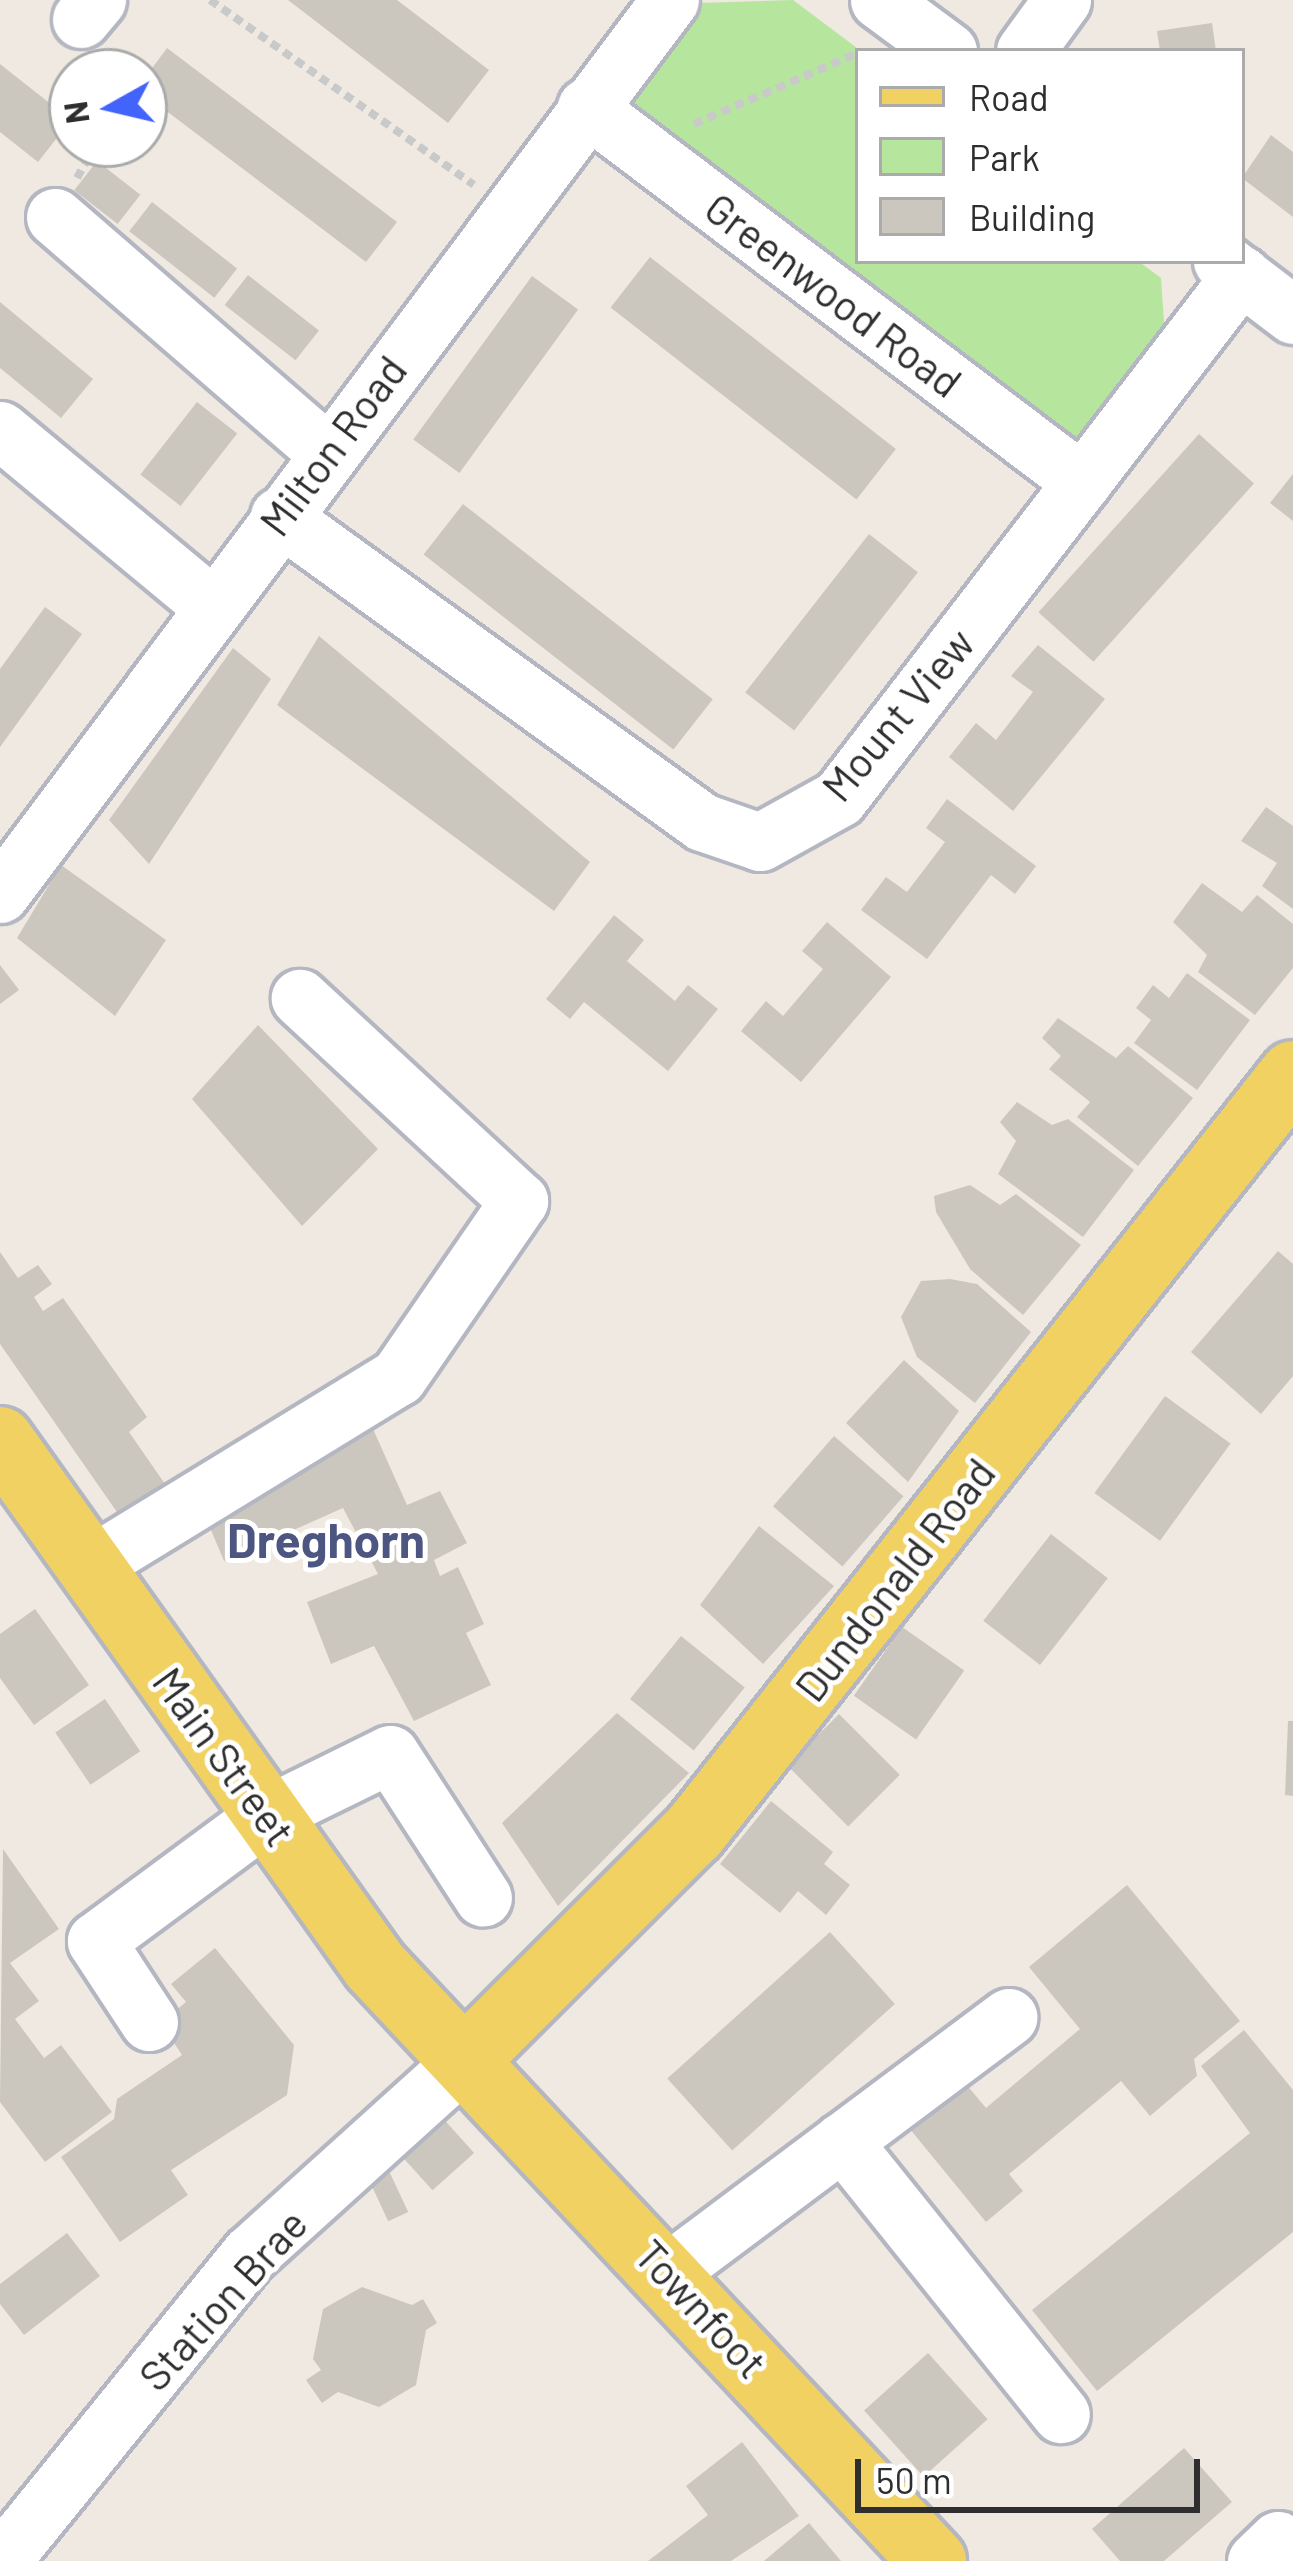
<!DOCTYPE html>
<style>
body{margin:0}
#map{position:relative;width:1293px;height:2561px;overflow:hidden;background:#efe9e1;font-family:Barlow,sans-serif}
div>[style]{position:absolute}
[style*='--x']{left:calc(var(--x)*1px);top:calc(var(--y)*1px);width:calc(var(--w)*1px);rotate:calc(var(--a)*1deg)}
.green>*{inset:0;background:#b6e59e}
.building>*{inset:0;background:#cbc7bf;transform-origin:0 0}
.path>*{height:8px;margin-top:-4px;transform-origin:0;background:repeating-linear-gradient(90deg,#c9c9c9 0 9px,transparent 0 15px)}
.roads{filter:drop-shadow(3px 0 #b4b7c1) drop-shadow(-3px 0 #b4b7c1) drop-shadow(0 3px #b4b7c1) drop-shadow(0 -3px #b4b7c1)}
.minor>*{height:57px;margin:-28.5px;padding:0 28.5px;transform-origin:28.5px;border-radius:28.5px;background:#fff}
.major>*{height:66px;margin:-33px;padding:0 33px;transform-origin:33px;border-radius:33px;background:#f2d163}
span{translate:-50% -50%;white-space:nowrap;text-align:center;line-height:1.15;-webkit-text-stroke:10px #fff;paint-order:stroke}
.street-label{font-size:42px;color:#2e2e2e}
.quarter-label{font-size:48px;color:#4d5680;font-weight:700}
.legend{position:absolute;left:855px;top:48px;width:390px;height:216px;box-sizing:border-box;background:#fff;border:3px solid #ababab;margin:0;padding:15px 21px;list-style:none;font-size:36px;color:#2e2e2e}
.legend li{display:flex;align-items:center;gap:24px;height:60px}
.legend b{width:60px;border:3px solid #ababab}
.north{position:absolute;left:48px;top:48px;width:120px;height:120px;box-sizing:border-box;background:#fff;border:3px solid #ababab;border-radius:50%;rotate:262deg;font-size:33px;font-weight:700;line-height:48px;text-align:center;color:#2e2e2e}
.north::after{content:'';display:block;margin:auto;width:42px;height:54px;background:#4264fb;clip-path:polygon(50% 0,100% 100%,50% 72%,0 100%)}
.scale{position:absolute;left:855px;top:2459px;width:345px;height:54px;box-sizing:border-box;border:6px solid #2e2e2e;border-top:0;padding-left:15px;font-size:36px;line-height:42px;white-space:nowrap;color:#2e2e2e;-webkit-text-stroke:9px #fff;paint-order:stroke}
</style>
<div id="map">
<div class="green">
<i style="clip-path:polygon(793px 0,861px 51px,858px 261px,1138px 261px,1161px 278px,1165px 337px,1077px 449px,614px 100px,697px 3px)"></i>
</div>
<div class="building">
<i style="clip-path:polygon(288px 0,397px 0,489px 70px,448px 123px)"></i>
<i style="clip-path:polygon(1212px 23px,1216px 51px,1160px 51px,1157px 31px)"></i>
<i style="clip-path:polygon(167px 48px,397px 222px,366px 262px,144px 94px,144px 79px)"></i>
<i style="clip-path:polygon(0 64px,71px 120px,38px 162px,0 132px)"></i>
<i style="clip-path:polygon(1271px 135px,1293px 152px,1293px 217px,1242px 178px)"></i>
<i style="left:97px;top:161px;width:55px;height:37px;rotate:38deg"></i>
<i style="left:152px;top:202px;width:108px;height:37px;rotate:38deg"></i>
<i style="left:650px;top:257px;width:312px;height:64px;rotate:38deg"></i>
<i style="left:248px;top:275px;width:90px;height:38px;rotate:38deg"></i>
<i style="left:532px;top:276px;width:57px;height:202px;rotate:36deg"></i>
<i style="clip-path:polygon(0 302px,93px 379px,61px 418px,0 368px)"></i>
<i style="left:197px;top:402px;width:51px;height:92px;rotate:38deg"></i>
<i style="left:1199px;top:434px;width:74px;height:240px;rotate:42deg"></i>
<i style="clip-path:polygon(1293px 474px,1293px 521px,1270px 503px)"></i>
<i style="left:463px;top:504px;width:317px;height:64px;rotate:38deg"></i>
<i style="left:869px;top:534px;width:62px;height:201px;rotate:38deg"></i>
<i style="clip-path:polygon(45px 607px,82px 634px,0 747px,0 669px)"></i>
<i style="clip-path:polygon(319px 636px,590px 862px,554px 911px,277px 705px)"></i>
<i style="clip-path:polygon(1038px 645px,1105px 699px,1013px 811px,949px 757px,976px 723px,996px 740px,1033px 692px,1011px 676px)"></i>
<i style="clip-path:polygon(233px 648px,271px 679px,149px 864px,109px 820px)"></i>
<i style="clip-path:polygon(947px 799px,1036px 866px,1015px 894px,991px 875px,927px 959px,861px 910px,886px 877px,907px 892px,945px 842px,926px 828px)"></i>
<i style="clip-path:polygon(1266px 807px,1293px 826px,1293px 909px,1262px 886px,1277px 863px,1241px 841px)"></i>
<i style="clip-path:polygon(61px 865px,166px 940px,115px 1016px,17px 938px)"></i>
<i style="clip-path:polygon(1202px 883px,1242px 912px,1257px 895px,1293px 924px,1293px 968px,1255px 1015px,1198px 972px,1207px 955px,1173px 922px)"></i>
<i style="clip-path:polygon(614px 915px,644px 940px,627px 961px,675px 1001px,688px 985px,718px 1009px,668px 1071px,584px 1002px,570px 1019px,546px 999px)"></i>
<i style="clip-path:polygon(827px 922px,891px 977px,801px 1082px,741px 1031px,766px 1001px,783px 1016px,823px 969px,802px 951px)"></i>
<i style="clip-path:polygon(0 965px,19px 990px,0 1004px)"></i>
<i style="clip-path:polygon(1187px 973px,1250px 1020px,1197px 1090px,1134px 1043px,1151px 1020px,1136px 1008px,1153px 985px,1169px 998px)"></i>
<i style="clip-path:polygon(1058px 1018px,1116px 1058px,1128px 1046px,1193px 1098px,1138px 1166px,1077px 1117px,1090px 1102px,1049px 1069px,1061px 1056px,1042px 1038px)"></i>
<i style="clip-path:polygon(258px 1025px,378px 1149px,302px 1226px,192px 1099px)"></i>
<i style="clip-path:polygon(1017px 1102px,1052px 1125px,1068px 1119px,1134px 1170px,1083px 1237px,998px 1174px,1016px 1141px,1000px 1122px)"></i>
<i style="clip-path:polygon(970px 1185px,1000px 1205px,1016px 1194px,1081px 1245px,1023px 1315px,970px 1269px,936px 1212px,934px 1196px)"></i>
<i style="clip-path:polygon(1278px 1251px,1293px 1264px,1293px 1376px,1261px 1414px,1191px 1352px)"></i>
<i style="clip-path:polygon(0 1252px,18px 1278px,38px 1265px,52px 1284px,34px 1297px,43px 1311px,63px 1298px,147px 1417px,129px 1432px,165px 1484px,119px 1515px,0 1344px)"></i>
<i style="clip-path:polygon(950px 1279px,977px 1284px,1031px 1332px,975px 1403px,917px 1357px,901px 1317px,921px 1281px)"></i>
<i style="clip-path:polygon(904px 1360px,959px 1411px,908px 1482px,846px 1423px)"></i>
<i style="left:1165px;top:1396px;width:81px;height:120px;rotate:36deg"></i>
<i style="clip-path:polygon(373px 1429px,407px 1505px,440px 1491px,467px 1543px,434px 1560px,440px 1576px,458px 1567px,484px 1624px,466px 1633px,491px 1685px,414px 1721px,374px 1646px,331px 1664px,307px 1602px,378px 1574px,343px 1508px,224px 1561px,203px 1511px)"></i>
<i style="left:834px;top:1436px;width:92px;height:93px;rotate:41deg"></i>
<i style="clip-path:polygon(759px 1526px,834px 1586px,763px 1664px,700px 1605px)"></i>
<i style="left:1051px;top:1534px;width:72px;height:110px;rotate:38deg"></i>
<i style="clip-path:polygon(35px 1609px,89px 1685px,34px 1725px,0 1678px,0 1634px)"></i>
<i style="left:902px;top:1627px;width:76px;height:84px;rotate:35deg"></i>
<i style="left:681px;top:1636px;width:82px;height:81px;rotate:39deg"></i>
<i style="left:105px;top:1699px;width:63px;height:60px;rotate:56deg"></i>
<i style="clip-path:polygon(617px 1713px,689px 1773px,558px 1906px,502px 1823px)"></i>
<i style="left:839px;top:1714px;width:86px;height:73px;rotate:45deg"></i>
<i style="clip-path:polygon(1288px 1721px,1293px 1721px,1293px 1796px,1285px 1795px)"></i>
<i style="clip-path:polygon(771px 1801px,833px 1852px,824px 1864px,850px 1885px,826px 1915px,798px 1891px,780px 1913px,720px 1864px)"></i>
<i style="clip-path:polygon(3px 1849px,59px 1929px,10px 1963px,39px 2001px,15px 2019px,44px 2058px,61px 2045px,112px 2112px,45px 2162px,0 2102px)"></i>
<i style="clip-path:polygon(1127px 1885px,1240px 2021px,1194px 2059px,1197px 2076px,1150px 2116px,1121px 2081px,1009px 2174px,1023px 2191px,986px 2222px,905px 2123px,960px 2077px,986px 2108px,1080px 2029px,1029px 1967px)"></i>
<i style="left:830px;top:1932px;width:97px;height:219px;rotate:48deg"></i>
<i style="clip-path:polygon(215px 1948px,294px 2045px,287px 2095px,171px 2170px,188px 2195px,120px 2242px,61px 2157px,114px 2119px,117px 2099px,182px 2055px,165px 2029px,164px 2020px,186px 2002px,171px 1984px)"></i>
<i style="clip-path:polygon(1244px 2030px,1293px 2090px,1293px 2232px,1097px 2391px,1032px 2310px,1250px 2133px,1201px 2066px)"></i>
<i style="left:440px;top:2115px;width:51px;height:56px;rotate:48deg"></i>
<i style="left:390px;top:2173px;width:43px;height:22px;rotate:65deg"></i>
<i style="clip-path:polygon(67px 2233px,100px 2276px,24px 2335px,0 2304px,0 2284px)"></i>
<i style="clip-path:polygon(362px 2287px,412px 2305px,423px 2299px,437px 2323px,426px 2330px,416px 2385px,379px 2407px,338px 2392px,322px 2403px,306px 2380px,321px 2370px,313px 2359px,323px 2309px)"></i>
<i style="left:928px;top:2353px;width:89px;height:86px;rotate:48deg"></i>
<i style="clip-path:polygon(742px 2442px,799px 2516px,731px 2561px,648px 2561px,708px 2515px,686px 2486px)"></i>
<i style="clip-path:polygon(1184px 2448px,1232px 2502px,1164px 2561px,1120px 2561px,1092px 2529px)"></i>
<i style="clip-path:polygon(809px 2523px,841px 2561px,764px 2561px)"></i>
</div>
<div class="path">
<i style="--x:210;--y:0;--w:322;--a:35"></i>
<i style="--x:694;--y:124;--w:179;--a:-23.4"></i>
<i style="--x:77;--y:178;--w:39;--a:-61"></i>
</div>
<div class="roads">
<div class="minor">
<i style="--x:879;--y:0;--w:86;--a:36.5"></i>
<i style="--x:81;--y:19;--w:25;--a:-50"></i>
<i style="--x:1025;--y:51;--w:63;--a:-54"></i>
<i style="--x:586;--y:107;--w:622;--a:37.09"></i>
<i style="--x:55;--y:217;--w:360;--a:40.9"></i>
<i style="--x:1222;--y:261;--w:89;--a:37.3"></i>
<i style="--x:0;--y:430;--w:274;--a:39.7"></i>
<i style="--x:279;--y:516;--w:522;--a:35.88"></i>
<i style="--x:702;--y:822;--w:61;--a:19"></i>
<i style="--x:760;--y:842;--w:90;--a:-29.1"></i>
<i style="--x:839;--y:798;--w:660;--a:-52.45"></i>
<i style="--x:0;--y:894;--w:1117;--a:-53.15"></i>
<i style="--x:89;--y:1566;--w:362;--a:-31.5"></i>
<i style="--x:398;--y:1377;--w:214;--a:-55.5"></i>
<i style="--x:519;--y:1201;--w:299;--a:-137.2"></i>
<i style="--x:149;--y:2022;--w:97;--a:-123.2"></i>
<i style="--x:96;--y:1941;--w:212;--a:-36.5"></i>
<i style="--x:266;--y:1815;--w:138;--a:-26.2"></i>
<i style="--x:390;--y:1754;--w:171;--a:57.1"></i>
<i style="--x:842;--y:2141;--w:350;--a:51.3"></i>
<i style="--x:669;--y:2271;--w:424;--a:-36.8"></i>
<i style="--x:1;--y:2561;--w:395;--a:-51"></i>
<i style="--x:250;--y:2254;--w:291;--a:-42.1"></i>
<i style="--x:1256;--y:2561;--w:30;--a:-44"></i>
<i style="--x:1278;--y:2540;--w:25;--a:53"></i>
</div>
<div class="major">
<i style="--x:0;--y:1440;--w:646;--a:54.51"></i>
<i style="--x:375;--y:1966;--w:816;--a:46.84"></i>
<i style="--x:466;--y:2059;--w:322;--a:-44.9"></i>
<i style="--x:694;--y:1832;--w:966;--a:-51.68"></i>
</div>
</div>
<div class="street-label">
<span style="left:834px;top:294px;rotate:37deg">Greenwood Road</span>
<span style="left:332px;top:445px;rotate:-53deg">Milton Road</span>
<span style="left:897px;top:714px;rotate:-50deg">Mount View</span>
<span style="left:894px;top:1579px;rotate:-52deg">Dundonald Road</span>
<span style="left:225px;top:1756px;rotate:54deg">Main Street</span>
<span style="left:222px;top:2299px;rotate:-48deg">Station Brae</span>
<span style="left:702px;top:2308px;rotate:47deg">Townfoot</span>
</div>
<div class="quarter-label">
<span style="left:326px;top:1540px">Dreghorn</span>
</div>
<ul class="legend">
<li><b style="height:15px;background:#f2d163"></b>Road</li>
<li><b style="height:33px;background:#b6e59e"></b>Park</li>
<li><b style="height:33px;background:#cbc7bf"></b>Building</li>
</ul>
<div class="north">N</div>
<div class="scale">50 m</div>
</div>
